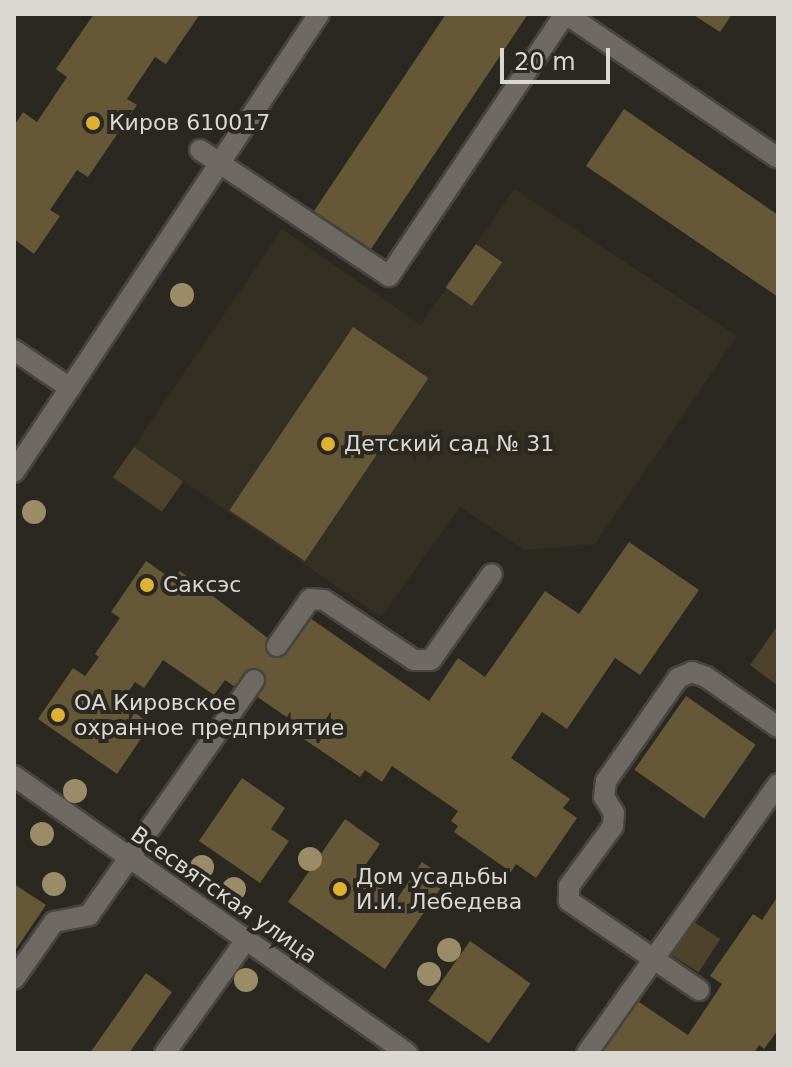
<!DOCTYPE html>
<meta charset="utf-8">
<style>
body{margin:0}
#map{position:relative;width:792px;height:1067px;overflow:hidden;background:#2b2822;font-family:"DejaVu Sans",sans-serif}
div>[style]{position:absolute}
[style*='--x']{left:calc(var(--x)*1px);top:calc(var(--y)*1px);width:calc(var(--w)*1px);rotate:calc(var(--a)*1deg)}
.built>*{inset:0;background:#342f23}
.green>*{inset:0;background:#4d422a;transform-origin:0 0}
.building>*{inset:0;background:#665837;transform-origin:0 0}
.roads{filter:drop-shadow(2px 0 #46453f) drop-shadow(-2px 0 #46453f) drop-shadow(0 2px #46453f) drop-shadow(0 -2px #46453f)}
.minor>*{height:20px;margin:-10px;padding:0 10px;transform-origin:10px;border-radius:10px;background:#6e6a63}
.trees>*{width:24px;height:24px;margin:-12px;border-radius:50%;background:#9b8b67}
.dots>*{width:22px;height:22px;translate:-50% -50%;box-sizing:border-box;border:4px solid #2b2822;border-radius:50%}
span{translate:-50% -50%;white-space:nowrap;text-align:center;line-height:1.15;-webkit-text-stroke:8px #2b2822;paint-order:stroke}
.poi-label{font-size:22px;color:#d9d8d3}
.left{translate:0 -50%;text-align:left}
.street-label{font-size:22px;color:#d9d8d3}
.frame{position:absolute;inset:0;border:16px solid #d9d8d3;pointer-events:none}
.scale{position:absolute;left:500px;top:48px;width:110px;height:36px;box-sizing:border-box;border:4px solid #d9d8d3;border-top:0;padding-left:10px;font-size:24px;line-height:28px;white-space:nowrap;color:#d9d8d3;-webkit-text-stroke:6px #2b2822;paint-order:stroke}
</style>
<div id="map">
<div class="built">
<i style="clip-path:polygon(514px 189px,737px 336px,595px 544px,524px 550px,460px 507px,381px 617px,134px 447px,282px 229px,421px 325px)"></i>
</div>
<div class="green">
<i style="left:134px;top:447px;width:60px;height:37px;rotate:35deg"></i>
<i style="clip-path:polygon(778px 625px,778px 686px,750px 665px)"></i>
<i style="left:691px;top:920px;width:35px;height:40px;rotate:33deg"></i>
</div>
<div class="building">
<i style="clip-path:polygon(94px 14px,200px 14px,166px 64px,155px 57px,127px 99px,137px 105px,88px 177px,77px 170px,50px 210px,60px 216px,34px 254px,14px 239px,14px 126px,23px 112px,37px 122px,67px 77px,56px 69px)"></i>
<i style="clip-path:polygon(446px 14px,528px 14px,371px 249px,314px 211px)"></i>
<i style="clip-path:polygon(692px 14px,732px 14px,720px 32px)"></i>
<i style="clip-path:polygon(624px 109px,778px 215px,778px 297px,586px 166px)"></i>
<i style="left:476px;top:244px;width:32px;height:53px;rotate:35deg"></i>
<i style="left:353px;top:327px;width:91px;height:221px;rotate:34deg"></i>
<i style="clip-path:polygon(629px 542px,699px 590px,640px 675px,615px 658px,567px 729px,542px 712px,511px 758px,570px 799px,563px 808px,577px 818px,536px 878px,516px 864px,511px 872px,454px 832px,458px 826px,451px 821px,458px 811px,392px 766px,382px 782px,365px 770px,360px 777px,283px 725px,288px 718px,256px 696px,262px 687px,244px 673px,235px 687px,225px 680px,214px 695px,163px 660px,144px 688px,135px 682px,121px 703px,151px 724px,117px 774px,38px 719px,73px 668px,85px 676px,99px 657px,95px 654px,120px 618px,111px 612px,146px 561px,173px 580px,180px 571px,286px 652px,310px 618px,429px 701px,458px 658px,485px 677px,545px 591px,579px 614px)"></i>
<i style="left:686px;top:696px;width:85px;height:90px;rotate:35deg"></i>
<i style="clip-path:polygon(242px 778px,285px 808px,271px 829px,289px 841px,260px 883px,199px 841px)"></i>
<i style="clip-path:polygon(345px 819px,380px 844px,360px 873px,397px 899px,422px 862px,447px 879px,385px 969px,288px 902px)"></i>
<i style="clip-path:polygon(14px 884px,46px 905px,14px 952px)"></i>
<i style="clip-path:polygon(778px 896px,778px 1030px,764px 1049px,759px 1045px,754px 1053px,596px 1053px,633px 998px,688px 1035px,722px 984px,710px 976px,753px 914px,762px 920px)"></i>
<i style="left:470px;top:941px;width:74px;height:73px;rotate:35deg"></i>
<i style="clip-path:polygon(146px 973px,172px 992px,129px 1053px,90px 1053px)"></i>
</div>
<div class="roads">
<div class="minor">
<i style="--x:566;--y:14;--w:256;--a:34.2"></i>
<i style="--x:200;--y:150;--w:227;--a:33.7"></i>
<i style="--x:389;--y:276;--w:316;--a:-56.1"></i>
<i style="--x:14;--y:350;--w:68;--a:34.2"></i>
<i style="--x:14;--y:472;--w:550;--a:-56.34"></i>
<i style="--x:277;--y:646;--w:57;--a:-54.9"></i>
<i style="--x:310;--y:599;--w:14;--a:4"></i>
<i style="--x:324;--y:600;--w:108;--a:33.7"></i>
<i style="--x:414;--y:660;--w:17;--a:0"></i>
<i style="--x:431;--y:660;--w:105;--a:-54.7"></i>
<i style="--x:14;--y:776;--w:481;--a:35.2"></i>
<i style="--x:14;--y:979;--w:70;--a:-54.9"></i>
<i style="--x:54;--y:922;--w:36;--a:-11"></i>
<i style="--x:89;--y:915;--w:287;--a:-54.9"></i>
<i style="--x:699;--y:990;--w:158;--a:-145.6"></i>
<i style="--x:569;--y:901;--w:15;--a:-90"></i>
<i style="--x:569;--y:886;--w:74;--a:-53.7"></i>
<i style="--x:613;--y:826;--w:13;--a:-86"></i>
<i style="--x:614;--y:813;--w:19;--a:-122"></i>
<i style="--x:604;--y:797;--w:16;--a:-83"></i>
<i style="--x:606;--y:781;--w:126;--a:-55"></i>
<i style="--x:678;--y:678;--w:15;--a:-23"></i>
<i style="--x:692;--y:672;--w:15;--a:20"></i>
<i style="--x:706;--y:677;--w:88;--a:34.8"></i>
<i style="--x:165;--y:1053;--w:139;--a:-54.4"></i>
<i style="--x:587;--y:1053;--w:330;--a:-54.6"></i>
</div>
</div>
<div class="trees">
<i style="left:182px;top:295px"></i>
<i style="left:34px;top:512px"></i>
<i style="left:75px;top:791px"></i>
<i style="left:42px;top:834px"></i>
<i style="left:310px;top:859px"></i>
<i style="left:202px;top:867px"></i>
<i style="left:54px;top:884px"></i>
<i style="left:234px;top:889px"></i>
<i style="left:449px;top:950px"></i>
<i style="left:429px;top:974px"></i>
<i style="left:246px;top:980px"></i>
</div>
<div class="dots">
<i style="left:93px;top:123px;background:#deb133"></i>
<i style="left:328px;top:444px;background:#deb133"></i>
<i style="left:147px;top:585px;background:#deb133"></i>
<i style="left:58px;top:715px;background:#deb133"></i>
<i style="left:340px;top:889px;background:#deb133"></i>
</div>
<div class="poi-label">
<span class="left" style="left:109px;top:123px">Киров 610017</span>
<span class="left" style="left:344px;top:444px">Детский сад № 31</span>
<span class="left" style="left:163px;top:585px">Саксэс</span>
<span class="left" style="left:74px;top:715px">ОА Кировское<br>охранное предприятие</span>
<span class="left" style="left:356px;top:889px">Дом усадьбы<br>И.И. Лебедева</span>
</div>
<div class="street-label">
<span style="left:224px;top:895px;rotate:35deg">Всесвятская улица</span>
</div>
<div class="frame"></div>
<div class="scale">20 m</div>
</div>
